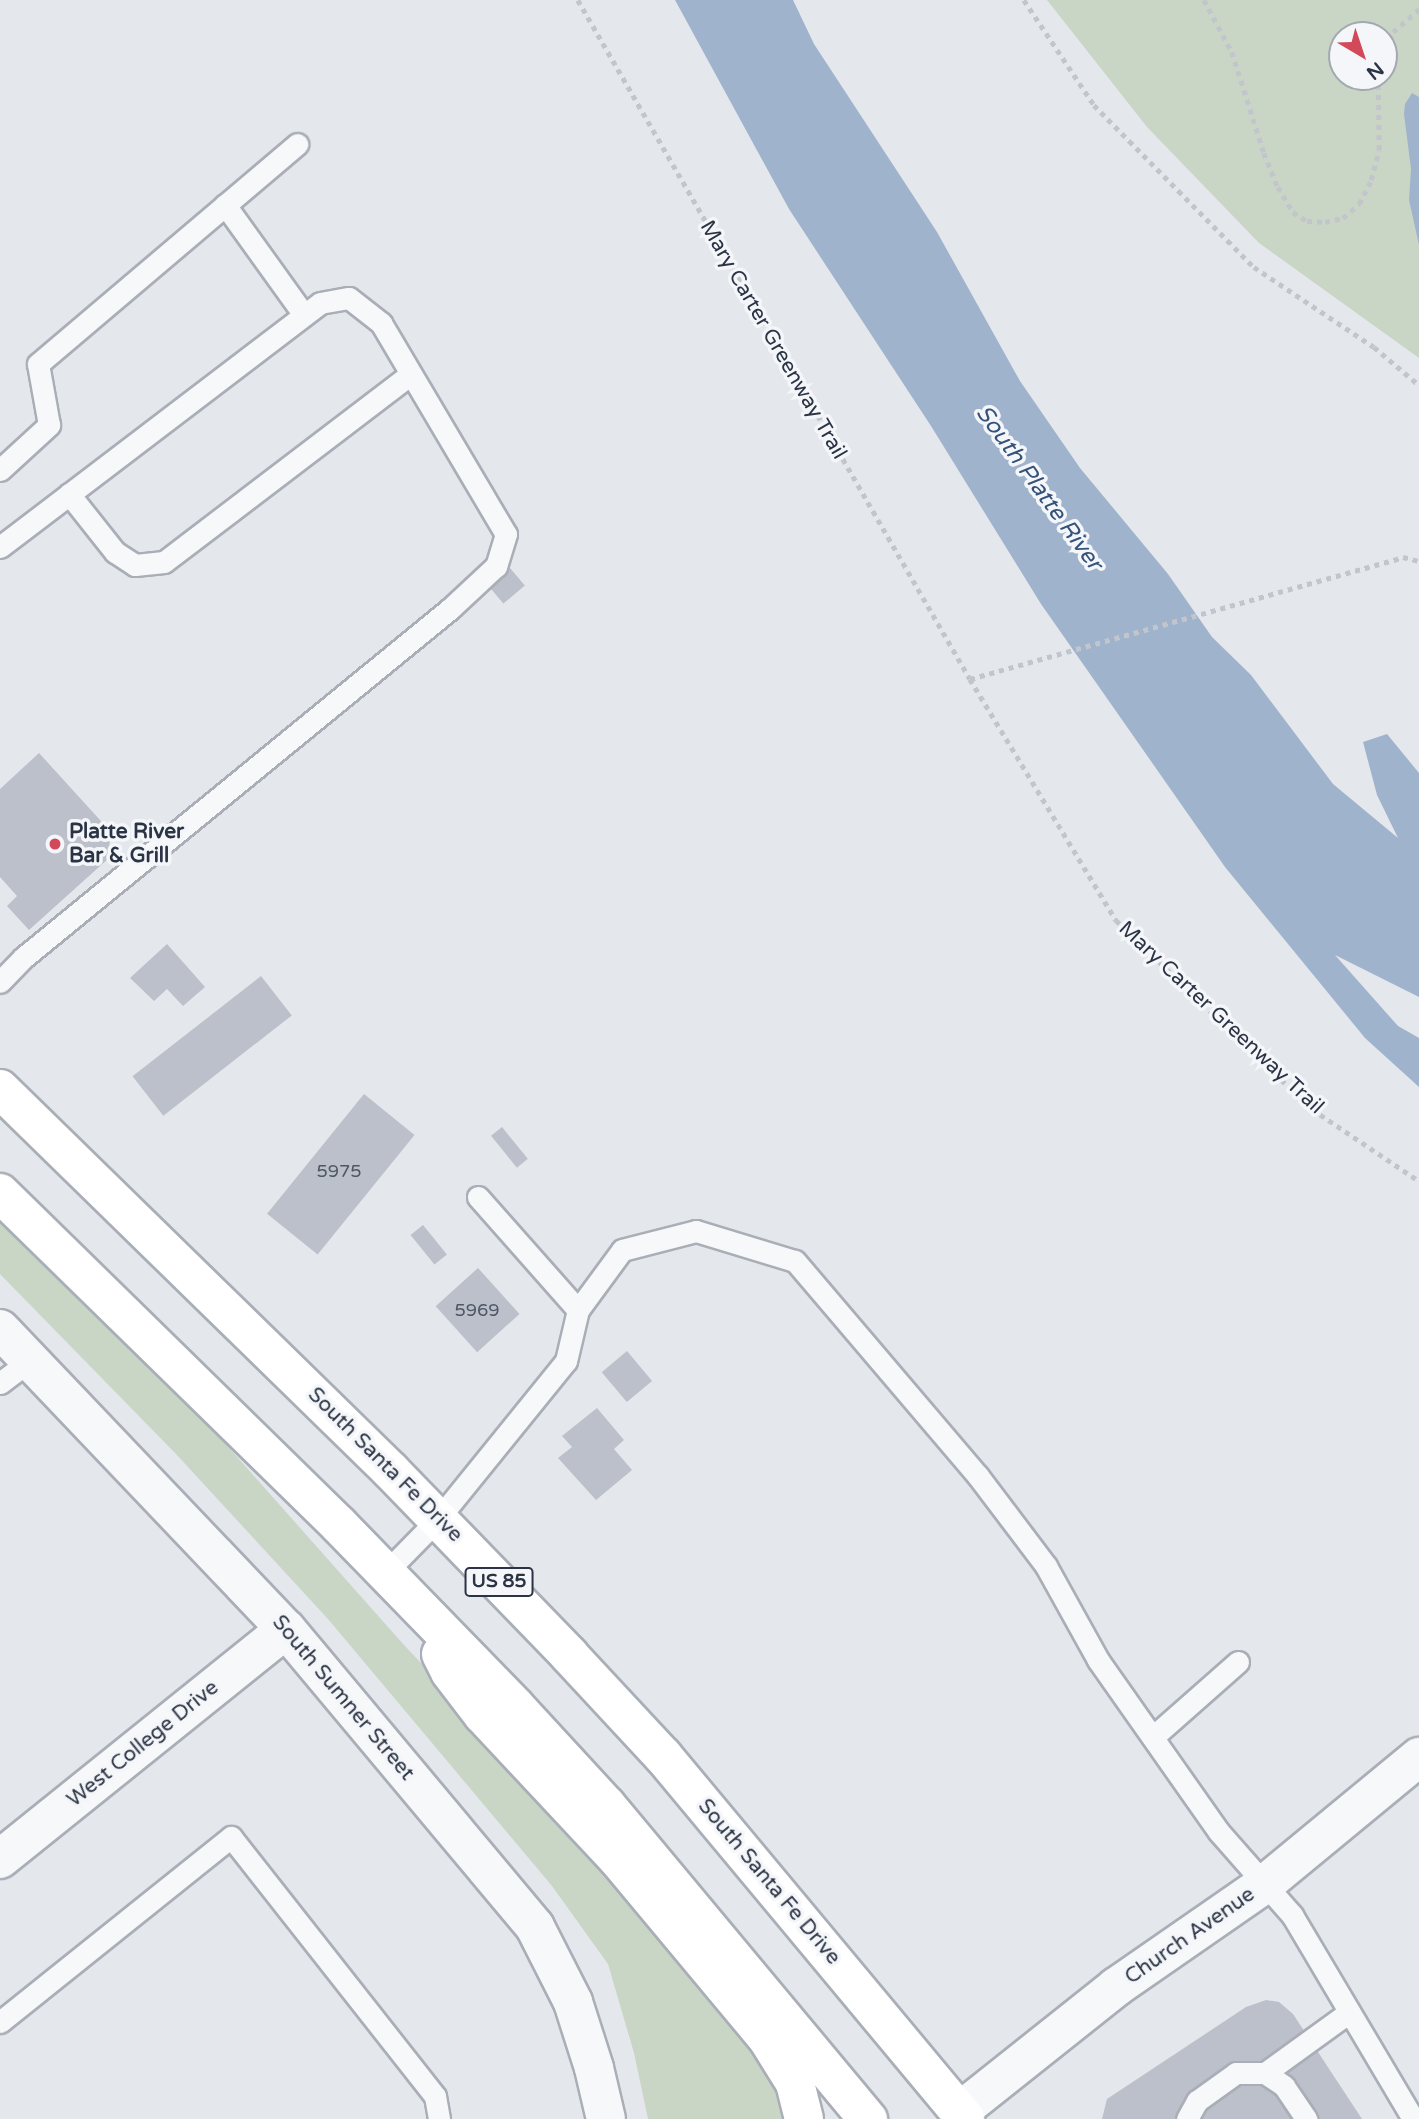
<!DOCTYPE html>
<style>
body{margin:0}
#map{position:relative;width:1419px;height:2119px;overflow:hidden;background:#e4e7ec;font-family:"Varela Round",sans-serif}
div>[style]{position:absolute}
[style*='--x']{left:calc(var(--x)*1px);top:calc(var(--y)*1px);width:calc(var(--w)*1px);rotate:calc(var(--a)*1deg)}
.green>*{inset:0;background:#c9d6c5}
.water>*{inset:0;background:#9fb4cc}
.building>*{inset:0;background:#bbc0ca;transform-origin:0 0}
.path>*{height:4.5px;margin-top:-2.25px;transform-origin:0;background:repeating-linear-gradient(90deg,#c2c5cb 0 5px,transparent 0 10px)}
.roads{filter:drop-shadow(2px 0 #a9aeb7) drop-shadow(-2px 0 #a9aeb7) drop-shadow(0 2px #a9aeb7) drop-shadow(0 -2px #a9aeb7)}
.service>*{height:21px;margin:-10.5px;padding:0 10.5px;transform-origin:10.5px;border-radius:10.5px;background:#f7f8fa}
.minor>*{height:38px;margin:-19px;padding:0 19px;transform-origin:19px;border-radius:19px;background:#f7f8fa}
.trunk>*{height:38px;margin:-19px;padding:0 19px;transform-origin:19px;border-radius:19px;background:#fff}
.dots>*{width:19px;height:19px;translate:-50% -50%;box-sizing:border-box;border:4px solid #f4f6f9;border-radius:50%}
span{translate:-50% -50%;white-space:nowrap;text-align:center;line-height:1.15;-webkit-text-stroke:7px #f4f6f9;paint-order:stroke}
.number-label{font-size:18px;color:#4f5766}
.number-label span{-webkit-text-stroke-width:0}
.shield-label span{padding:2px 5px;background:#f4f6f9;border:2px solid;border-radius:5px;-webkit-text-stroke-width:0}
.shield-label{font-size:19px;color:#2b3445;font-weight:700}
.street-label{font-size:21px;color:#2b3445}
.poi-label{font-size:21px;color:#2b3445;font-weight:700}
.left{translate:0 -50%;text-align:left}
.water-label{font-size:23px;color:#34527a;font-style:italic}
.north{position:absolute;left:1328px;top:21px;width:70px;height:70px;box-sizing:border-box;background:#f4f6f9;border:2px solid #a4a8b1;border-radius:50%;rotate:141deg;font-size:19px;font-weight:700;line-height:28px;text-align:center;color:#2b3445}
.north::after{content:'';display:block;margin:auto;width:24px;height:32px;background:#d1495b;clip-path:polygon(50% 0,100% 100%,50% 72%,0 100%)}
</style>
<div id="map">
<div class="green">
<i style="clip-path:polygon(evenodd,1047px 0,1419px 0,1419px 358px,1259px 243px,1147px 127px,1047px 0,1342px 35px,1384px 35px,1384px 77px,1342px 77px,1342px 35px)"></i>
<i style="clip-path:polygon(0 1214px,175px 1387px,404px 1645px,604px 1857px,787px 2087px,787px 2119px,648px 2119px,634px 2053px,608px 1964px,552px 1886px,328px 1619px,176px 1454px,0 1274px)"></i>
</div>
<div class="water">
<i style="clip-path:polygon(675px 0,793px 0,814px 44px,937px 232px,1020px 381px,1080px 468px,1168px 574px,1212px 637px,1251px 675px,1333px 784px,1398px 838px,1377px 795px,1363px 742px,1387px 734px,1419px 773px,1419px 997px,1335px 955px,1398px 1026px,1419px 1038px,1419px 1087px,1365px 1038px,1225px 867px,1041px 604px,931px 426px,789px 209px)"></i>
<i style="clip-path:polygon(1412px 93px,1419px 97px,1419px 245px,1409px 200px,1411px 169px,1404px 114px,1405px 104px)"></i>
</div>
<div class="building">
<i style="left:510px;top:568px;width:23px;height:28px;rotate:50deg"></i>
<i style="clip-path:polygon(39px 753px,110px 831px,109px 858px,29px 930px,7px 906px,17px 896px,0 877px,0 789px)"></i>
<i style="clip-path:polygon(167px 944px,205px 987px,183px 1006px,167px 989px,154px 1001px,130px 978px)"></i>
<i style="left:261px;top:976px;width:50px;height:163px;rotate:52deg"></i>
<i style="left:364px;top:1094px;width:65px;height:154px;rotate:39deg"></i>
<i style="left:502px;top:1127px;width:41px;height:14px;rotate:51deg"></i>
<i style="left:423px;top:1225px;width:38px;height:16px;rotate:51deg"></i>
<i style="left:478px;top:1268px;width:62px;height:57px;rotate:48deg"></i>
<i style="left:627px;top:1351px;width:39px;height:33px;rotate:50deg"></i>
<i style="clip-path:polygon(597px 1408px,624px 1440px,614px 1449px,632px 1470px,596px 1500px,558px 1458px,572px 1447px,562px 1436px)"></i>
<i style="clip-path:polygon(1266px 2000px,1279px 2002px,1293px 2014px,1362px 2119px,1102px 2119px,1107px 2099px,1246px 2007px)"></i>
</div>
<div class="path">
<i style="--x:578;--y:0;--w:784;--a:60"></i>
<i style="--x:970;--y:679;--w:282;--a:58.8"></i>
<i style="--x:1116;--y:920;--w:272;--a:44"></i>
<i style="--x:1312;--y:1109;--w:129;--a:33.9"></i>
<i style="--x:1024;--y:0;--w:126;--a:56.3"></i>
<i style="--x:1094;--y:105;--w:228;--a:45.4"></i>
<i style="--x:1254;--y:267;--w:144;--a:33.7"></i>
<i style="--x:1374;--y:347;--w:59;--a:40.2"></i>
<i style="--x:1204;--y:0;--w:59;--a:61.7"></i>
<i style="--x:1232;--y:52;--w:106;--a:72.4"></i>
<i style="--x:1264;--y:153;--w:37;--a:68"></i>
<i style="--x:1278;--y:187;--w:29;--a:59"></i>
<i style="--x:1293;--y:212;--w:17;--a:33"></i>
<i style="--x:1307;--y:221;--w:18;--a:3"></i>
<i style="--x:1325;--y:222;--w:18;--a:-13"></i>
<i style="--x:1343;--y:218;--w:21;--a:-41"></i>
<i style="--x:1359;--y:204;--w:27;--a:-63"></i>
<i style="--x:1371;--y:180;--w:31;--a:-75"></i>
<i style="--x:1379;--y:150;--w:73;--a:-90.8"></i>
<i style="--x:1384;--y:48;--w:18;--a:-61"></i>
<i style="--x:1393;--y:32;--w:35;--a:-41"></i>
<i style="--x:970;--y:679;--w:450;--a:-15.7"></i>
<i style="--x:1403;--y:557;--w:16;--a:14"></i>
</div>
<div class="roads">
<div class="service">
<i style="--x:225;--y:205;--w:135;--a:54.3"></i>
<i style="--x:0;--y:470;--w:67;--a:-42.6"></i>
<i style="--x:49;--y:425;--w:62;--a:-100.2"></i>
<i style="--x:38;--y:364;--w:340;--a:-40.3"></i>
<i style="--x:69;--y:494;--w:74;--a:51.6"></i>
<i style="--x:115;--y:552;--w:24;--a:33"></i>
<i style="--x:135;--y:565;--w:29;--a:-6"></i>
<i style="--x:164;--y:562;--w:310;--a:-37.3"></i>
<i style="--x:0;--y:547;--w:402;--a:-37.3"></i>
<i style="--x:320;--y:303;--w:29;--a:-10"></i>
<i style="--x:349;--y:298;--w:41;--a:38"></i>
<i style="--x:381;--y:323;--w:245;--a:59.4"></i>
<i style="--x:506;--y:534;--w:34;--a:107"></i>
<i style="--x:496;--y:566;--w:62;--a:137"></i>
<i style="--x:451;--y:608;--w:553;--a:140.73"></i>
<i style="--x:23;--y:958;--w:33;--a:134"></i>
<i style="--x:578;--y:1310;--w:74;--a:-53.7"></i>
<i style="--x:622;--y:1250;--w:76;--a:-14.4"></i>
<i style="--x:696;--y:1231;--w:103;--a:16.9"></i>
<i style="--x:795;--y:1261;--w:282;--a:49.6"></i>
<i style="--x:978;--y:1476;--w:113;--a:52.9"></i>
<i style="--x:1046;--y:1566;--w:107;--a:61"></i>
<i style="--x:1098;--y:1660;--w:210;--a:54.9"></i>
<i style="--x:1219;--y:1832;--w:111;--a:48.7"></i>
<i style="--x:1292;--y:1915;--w:237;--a:59.3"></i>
<i style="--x:0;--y:1383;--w:38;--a:-37"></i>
<i style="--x:386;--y:1572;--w:74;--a:-45.5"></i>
<i style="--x:438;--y:1519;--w:203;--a:-51"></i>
<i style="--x:566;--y:1361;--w:52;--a:-76.8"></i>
<i style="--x:578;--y:1310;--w:151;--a:-131.5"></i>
<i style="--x:1154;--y:1736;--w:112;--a:-41.4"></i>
<i style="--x:0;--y:2022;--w:296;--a:-38.7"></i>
<i style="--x:231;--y:1837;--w:330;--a:51.8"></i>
<i style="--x:435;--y:2096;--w:23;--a:80"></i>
<i style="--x:1265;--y:2073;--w:102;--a:-35.9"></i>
<i style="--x:1187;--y:2119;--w:21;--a:-61"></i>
<i style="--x:1197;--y:2101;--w:48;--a:-35.7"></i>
<i style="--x:1236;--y:2073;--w:29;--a:0"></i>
<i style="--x:1265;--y:2073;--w:23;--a:34"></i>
<i style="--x:1284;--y:2086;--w:40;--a:56"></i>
</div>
<div class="minor">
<i style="--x:0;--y:1329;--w:414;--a:46.4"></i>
<i style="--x:286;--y:1629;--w:388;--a:50.1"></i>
<i style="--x:535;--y:1927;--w:84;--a:63.1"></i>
<i style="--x:573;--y:2002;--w:69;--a:72.3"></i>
<i style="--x:594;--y:2068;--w:52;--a:76.8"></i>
<i style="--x:0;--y:1859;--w:367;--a:-38.8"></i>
<i style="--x:959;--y:2112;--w:201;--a:-38.5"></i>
<i style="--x:1116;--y:1987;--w:181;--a:-34.7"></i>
<i style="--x:1265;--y:1884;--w:200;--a:-39.5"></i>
</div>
<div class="trunk">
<i style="--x:0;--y:1089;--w:547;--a:44.33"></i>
<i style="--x:391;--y:1471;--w:256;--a:45.9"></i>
<i style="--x:569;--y:1655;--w:138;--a:47.1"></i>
<i style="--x:663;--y:1756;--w:472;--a:50.2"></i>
<i style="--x:0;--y:1193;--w:473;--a:44.4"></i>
<i style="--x:338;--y:1524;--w:254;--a:45.8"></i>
<i style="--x:515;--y:1706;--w:136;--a:47.4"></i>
<i style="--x:607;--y:1806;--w:408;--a:50.2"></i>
<i style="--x:441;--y:1654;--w:20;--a:63"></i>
<i style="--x:450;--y:1672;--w:54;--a:52.5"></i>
<i style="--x:483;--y:1715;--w:196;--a:46.9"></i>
<i style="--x:617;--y:1858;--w:234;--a:50.2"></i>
<i style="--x:767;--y:2038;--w:53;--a:58.1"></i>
<i style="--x:795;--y:2083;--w:37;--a:76"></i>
</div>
</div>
<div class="dots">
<i style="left:55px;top:844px;background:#d1495b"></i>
</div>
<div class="number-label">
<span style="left:339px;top:1171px">5975</span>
<span style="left:477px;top:1310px">5969</span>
</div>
<div class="shield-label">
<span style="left:499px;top:1582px">US 85</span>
</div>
<div class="street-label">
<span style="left:773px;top:340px;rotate:60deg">Mary Carter Greenway Trail</span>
<span style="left:1221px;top:1018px;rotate:43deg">Mary Carter Greenway Trail</span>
<span style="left:385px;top:1465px;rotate:45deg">South Santa Fe Drive</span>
<span style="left:343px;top:1698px;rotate:50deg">South Sumner Street</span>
<span style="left:143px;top:1744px;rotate:-39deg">West College Drive</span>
<span style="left:769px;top:1882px;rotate:50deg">South Santa Fe Drive</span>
<span style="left:1190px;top:1936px;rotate:-35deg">Church Avenue</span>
</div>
<div class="poi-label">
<span class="left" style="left:69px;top:844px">Platte River<br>Bar &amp; Grill</span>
</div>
<div class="water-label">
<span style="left:1039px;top:488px;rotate:54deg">South Platte River</span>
</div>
<div class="north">N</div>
</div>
